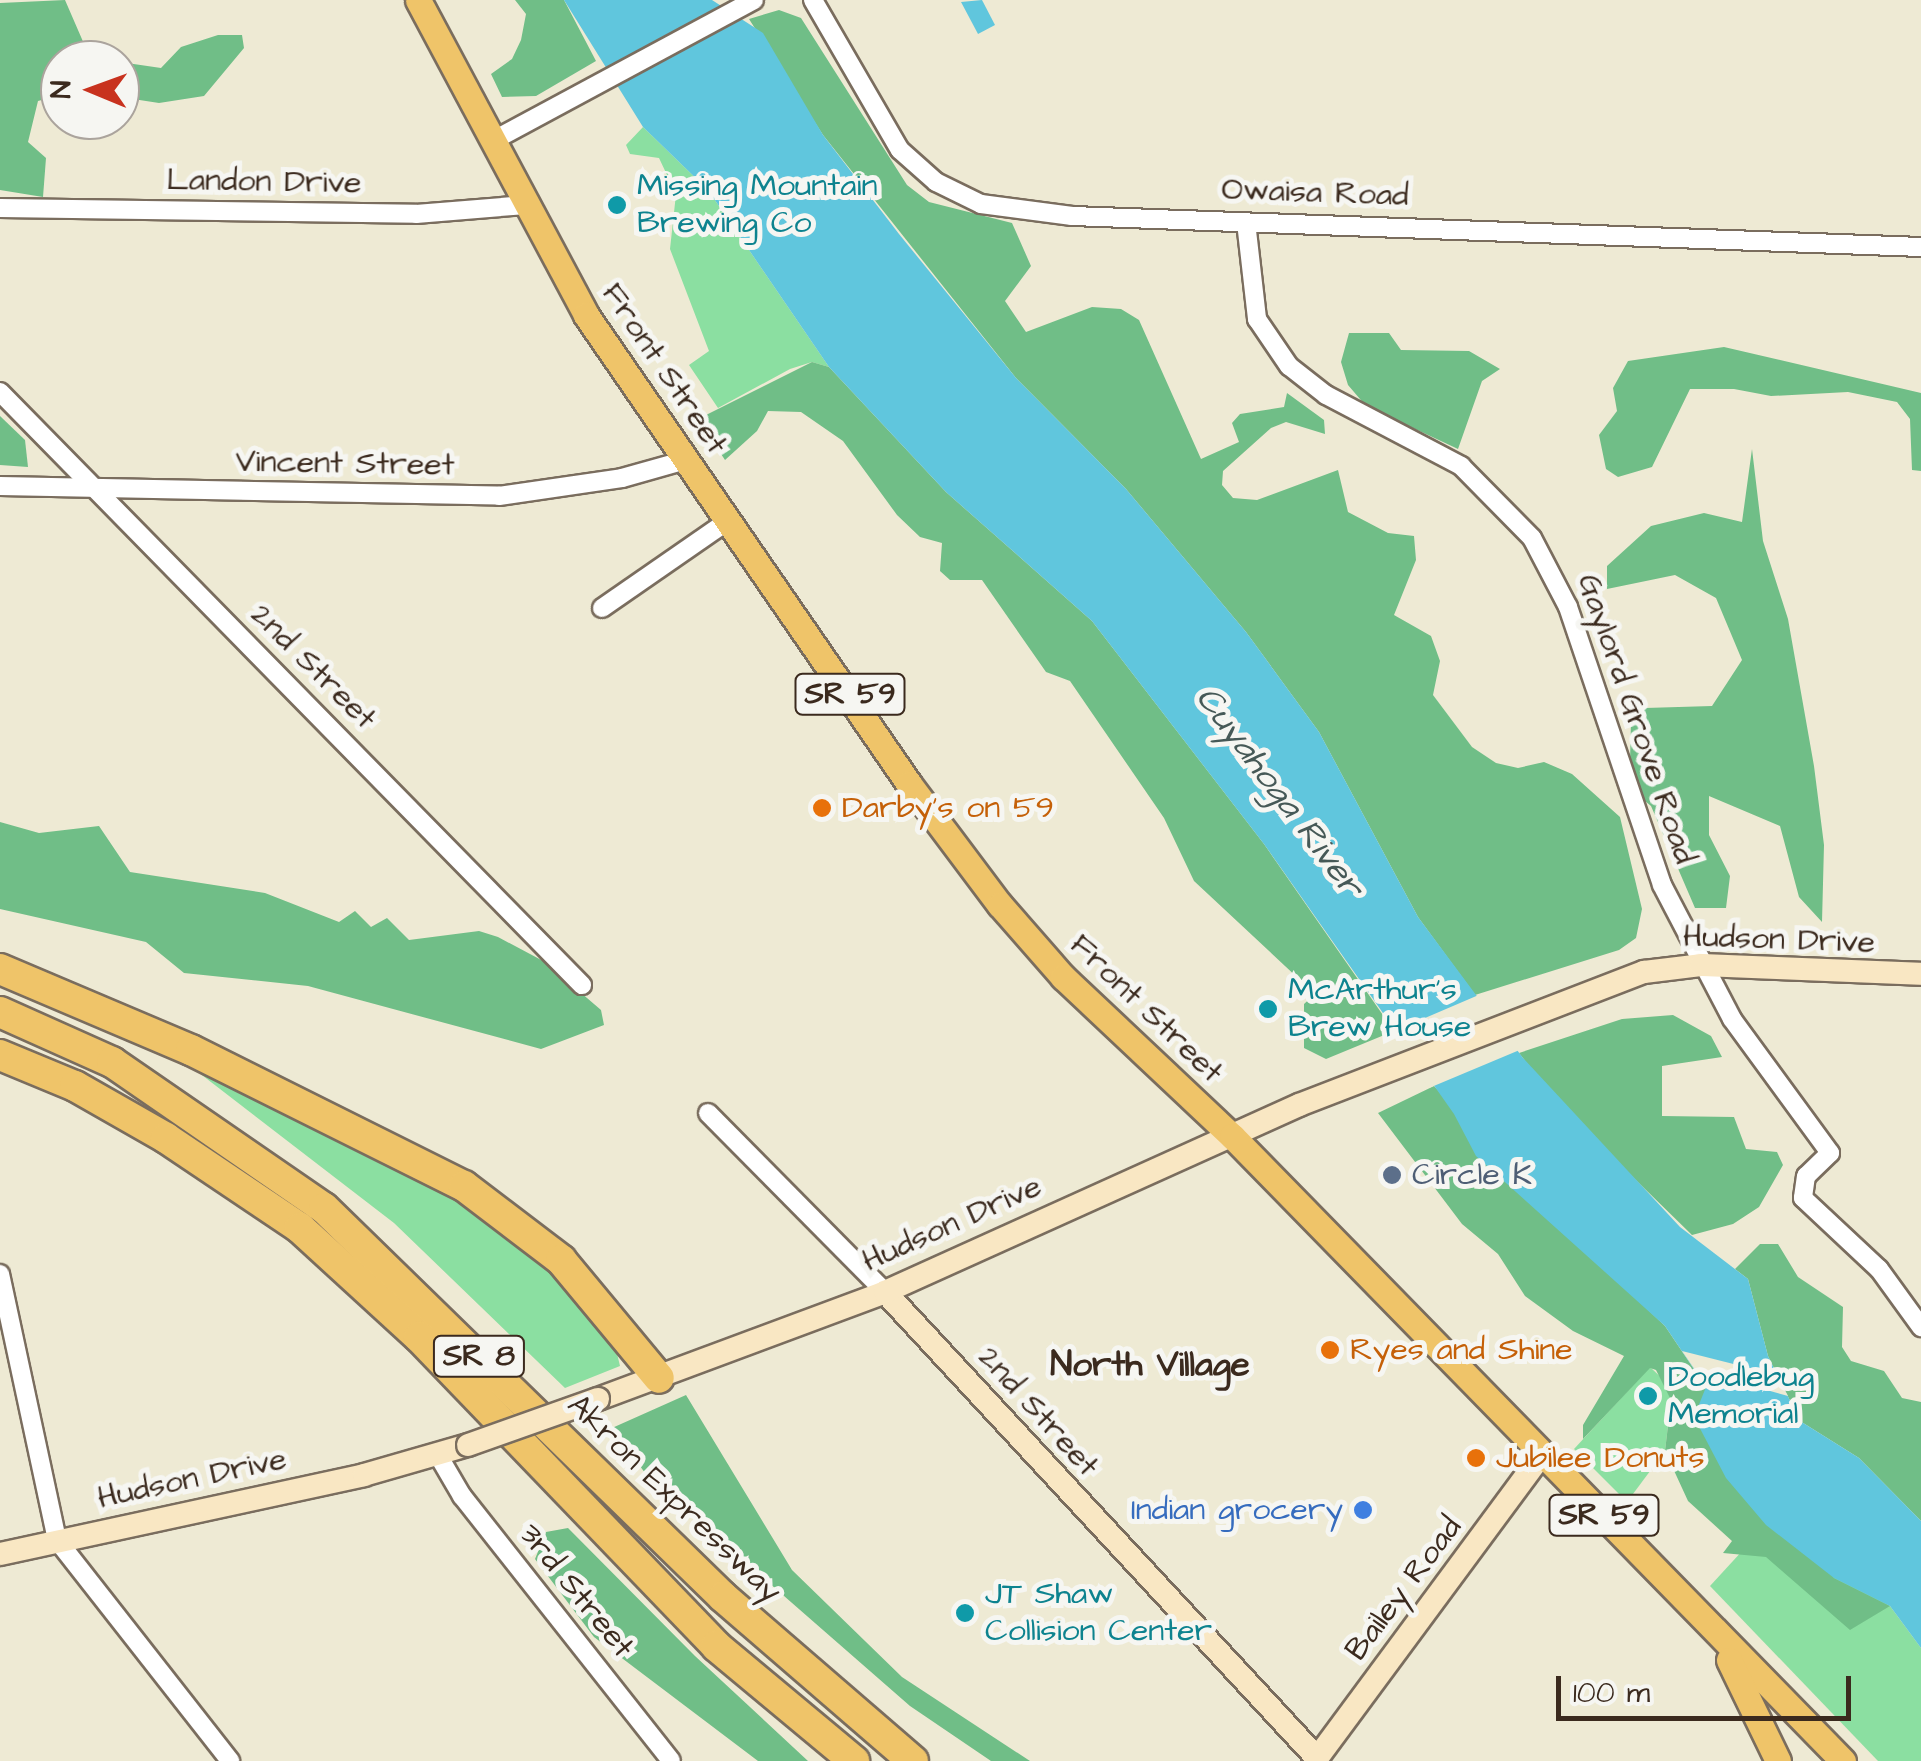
<!DOCTYPE html>
<style>
body{margin:0}
#map{position:relative;width:1921px;height:1761px;overflow:hidden;background:#eeead4;font-family:"Architects Daughter",sans-serif}
div>[style]{position:absolute}
[style*='--x']{left:calc(var(--x)*1px);top:calc(var(--y)*1px);width:calc(var(--w)*1px);rotate:calc(var(--a)*1deg)}
.green>*{inset:0;background:#8bdfa1}
.forest>*{inset:0;background:#70be87}
.water>*{inset:0;background:#60c6dd}
.pier>*{inset:0;background:#eeead4}
.roads{filter:drop-shadow(2px 0 #7a6d5e) drop-shadow(-2px 0 #7a6d5e) drop-shadow(0 2px #7a6d5e) drop-shadow(0 -2px #7a6d5e)}
.street>*{height:18px;margin:-9px;padding:0 9px;transform-origin:9px;border-radius:9px;background:#fff}
.secondary>*{height:22px;margin:-11px;padding:0 11px;transform-origin:11px;border-radius:11px;background:#f9e7c3}
.primary>*{height:25px;margin:-12.5px;padding:0 12.5px;transform-origin:12.5px;border-radius:12.5px;background:#efc469}
.highway>*{height:30px;margin:-15px;padding:0 15px;transform-origin:15px;border-radius:15px;background:#efc469}
.bridges{filter:drop-shadow(2px 0 #7a6d5e) drop-shadow(-2px 0 #7a6d5e) drop-shadow(0 2px #7a6d5e) drop-shadow(0 -2px #7a6d5e)}
.secondary-bridge>*{height:22px;margin:-11px;padding:0 11px;transform-origin:11px;border-radius:11px;background:#f9e7c3}
.dots>*{width:28px;height:28px;translate:-50% -50%;box-sizing:border-box;border:5px solid #f6f6f2;border-radius:50%}
span{translate:-50% -50%;white-space:nowrap;text-align:center;line-height:1.15;-webkit-text-stroke:10px #f6f6f2;paint-order:stroke}
.shield-label span{padding:2px 8px;background:#f6f6f2;border:2px solid;border-radius:8px;-webkit-text-stroke-width:0}
.shield-label{font-size:30px;color:#3b2a1e;font-weight:700}
.street-label{font-size:32px;color:#3b2a1e}
.culture-label{font-size:32px;color:#0d838f}
.left{translate:0 -50%;text-align:left}
.food-label{font-size:32px;color:#c56008}
.service-label{font-size:32px;color:#4e5e75}
.shop-label{font-size:32px;color:#366cbe}
.right{translate:-100% -50%;text-align:right}
.water-label{font-size:35px;color:#465957;font-style:italic}
.neighbourhood-label{font-size:35px;color:#3b2a1e;font-weight:700}
.north{position:absolute;left:40px;top:40px;width:100px;height:100px;box-sizing:border-box;background:#f6f6f2;border:2px solid #aba49d;border-radius:50%;rotate:271deg;font-size:28px;font-weight:700;line-height:40px;text-align:center;color:#3b2a1e}
.north::after{content:'';display:block;margin:auto;width:35px;height:45px;background:#c8321e;clip-path:polygon(50% 0,100% 100%,50% 72%,0 100%)}
.scale{position:absolute;left:1556px;top:1676px;width:295px;height:45px;box-sizing:border-box;border:5px solid #3b2a1e;border-top:0;padding-left:12px;font-size:30px;line-height:35px;white-space:nowrap;color:#3b2a1e;-webkit-text-stroke:8px #f6f6f2;paint-order:stroke}
</style>
<div id="map">
<div class="green">
<i style="clip-path:polygon(643px 127px,708px 190px,829px 367px,812px 362px,790px 369px,718px 408px,689px 365px,709px 351px,670px 249px,676px 194px,659px 158px,630px 154px,626px 145px)"></i>
<i style="clip-path:polygon(185px 1062px,445px 1190px,564px 1283px,614px 1341px,620px 1366px,565px 1388px,394px 1223px)"></i>
<i style="clip-path:polygon(1650px 1367px,1667px 1383px,1671px 1400px,1665px 1451px,1627px 1502px,1574px 1449px)"></i>
<i style="clip-path:polygon(1766px 1525px,1890px 1606px,1921px 1648px,1921px 1761px,1878px 1761px,1710px 1586px)"></i>
</div>
<div class="forest">
<i style="clip-path:polygon(65px 0,91px 60px,60px 60px,60px 95px,38px 101px,28px 142px,46px 158px,43px 197px,0 190px,0 3px)"></i>
<i style="clip-path:polygon(515px 0,564px 0,596px 61px,536px 96px,502px 97px,491px 74px,512px 59px,521px 40px,526px 14px)"></i>
<i style="clip-path:polygon(779px 10px,801px 18px,907px 185px,929px 202px,1012px 223px,1031px 266px,1005px 301px,1026px 332px,1092px 307px,1121px 309px,1139px 320px,1201px 459px,1239px 442px,1232px 423px,1240px 414px,1284px 407px,1287px 393px,1324px 420px,1325px 434px,1286px 422px,1271px 428px,1223px 471px,1222px 485px,1233px 498px,1257px 500px,1338px 470px,1348px 512px,1388px 533px,1414px 536px,1416px 560px,1394px 615px,1431px 636px,1440px 661px,1433px 695px,1472px 747px,1496px 763px,1518px 768px,1544px 762px,1572px 774px,1620px 817px,1642px 909px,1636px 938px,1619px 950px,1475px 995px,1418px 917px,1319px 732px,1246px 632px,1126px 489px,1016px 378px,823px 135px,749px 19px)"></i>
<i style="clip-path:polygon(218px 35px,242px 35px,244px 48px,204px 96px,159px 103px,120px 97px,120px 62px,161px 68px,181px 47px)"></i>
<i style="clip-path:polygon(1349px 333px,1389px 333px,1401px 350px,1469px 351px,1500px 369px,1482px 381px,1458px 449px,1366px 406px,1348px 385px,1341px 362px)"></i>
<i style="clip-path:polygon(1724px 347px,1921px 393px,1921px 471px,1912px 470px,1910px 419px,1897px 402px,1848px 392px,1771px 396px,1734px 389px,1690px 389px,1652px 467px,1618px 477px,1606px 469px,1599px 435px,1617px 411px,1613px 388px,1628px 361px)"></i>
<i style="clip-path:polygon(812px 362px,829px 367px,946px 492px,1092px 621px,1264px 844px,1394px 1031px,1326px 1059px,1304px 1048px,1304px 1004px,1315px 994px,1194px 881px,1164px 818px,1070px 681px,1046px 672px,982px 580px,950px 580px,940px 571px,942px 543px,920px 537px,897px 515px,843px 441px,801px 412px,768px 411px,757px 431px,725px 460px,698px 419px)"></i>
<i style="clip-path:polygon(0 416px,25px 440px,28px 467px,0 465px)"></i>
<i style="clip-path:polygon(1752px 449px,1763px 541px,1788px 619px,1814px 766px,1824px 845px,1822px 922px,1799px 897px,1780px 826px,1709px 796px,1709px 835px,1730px 876px,1726px 908px,1695px 908px,1651px 806px,1639px 796px,1630px 763px,1631px 719px,1645px 708px,1712px 706px,1742px 660px,1716px 598px,1675px 575px,1607px 589px,1607px 566px,1651px 526px,1704px 513px,1742px 522px)"></i>
<i style="clip-path:polygon(0 822px,39px 833px,99px 826px,130px 872px,265px 893px,339px 922px,355px 911px,371px 927px,387px 918px,409px 940px,479px 931px,498px 937px,545px 962px,601px 1010px,604px 1025px,541px 1049px,308px 986px,184px 973px,146px 942px,0 909px)"></i>
<i style="clip-path:polygon(1673px 1015px,1711px 1036px,1722px 1057px,1662px 1066px,1662px 1116px,1734px 1117px,1746px 1149px,1777px 1152px,1783px 1165px,1759px 1207px,1733px 1224px,1692px 1235px,1560px 1106px,1519px 1053px,1622px 1019px)"></i>
<i style="clip-path:polygon(1434px 1086px,1578px 1243px,1665px 1326px,1834px 1578px,1890px 1606px,1850px 1630px,1766px 1557px,1723px 1553px,1732px 1541px,1688px 1501px,1665px 1451px,1671px 1400px,1656px 1370px,1650px 1368px,1583px 1439px,1583px 1425px,1624px 1356px,1573px 1331px,1525px 1296px,1498px 1254px,1462px 1224px,1378px 1113px)"></i>
<i style="clip-path:polygon(1760px 1244px,1778px 1244px,1798px 1277px,1843px 1307px,1842px 1347px,1851px 1361px,1884px 1371px,1902px 1398px,1921px 1402px,1921px 1521px,1859px 1458px,1800px 1421px,1768px 1356px,1748px 1279px,1735px 1269px)"></i>
<i style="clip-path:polygon(686px 1395px,792px 1570px,902px 1677px,1030px 1761px,991px 1761px,910px 1706px,648px 1477px,612px 1428px)"></i>
<i style="clip-path:polygon(568px 1528px,695px 1656px,808px 1761px,758px 1761px,594px 1637px,535px 1559px,546px 1532px)"></i>
</div>
<div class="water">
<i style="clip-path:polygon(564px 0,712px 0,763px 33px,823px 135px,899px 234px,1016px 378px,1126px 489px,1246px 632px,1319px 732px,1418px 917px,1523px 1058px,1680px 1227px,1748px 1279px,1768px 1356px,1800px 1421px,1859px 1458px,1921px 1521px,1921px 1648px,1890px 1606px,1834px 1578px,1766px 1525px,1726px 1478px,1694px 1417px,1706px 1387px,1665px 1326px,1476px 1156px,1454px 1114px,1264px 844px,1092px 621px,946px 492px,829px 367px,708px 190px,643px 127px)"></i>
<i style="clip-path:polygon(982px 0,995px 25px,978px 34px,961px 2px)"></i>
</div>
<div class="pier">
<i style="clip-path:polygon(1481px 994px,1522px 1049px,1429px 1088px,1390px 1033px)"></i>
<i style="clip-path:polygon(1682px 1351px,1777px 1375px,1788px 1396px,1695px 1370px)"></i>
</div>
<div class="roads">
<div class="street">
<i style="--x:813;--y:0;--w:173;--a:59.9"></i>
<i style="--x:900;--y:150;--w:48;--a:41.6"></i>
<i style="--x:936;--y:182;--w:50;--a:26.1"></i>
<i style="--x:981;--y:204;--w:92;--a:7.5"></i>
<i style="--x:1072;--y:216;--w:850;--a:2.09"></i>
<i style="--x:496;--y:139;--w:293;--a:-28.3"></i>
<i style="--x:0;--y:208;--w:416;--a:0.8"></i>
<i style="--x:416;--y:214;--w:110;--a:-4.7"></i>
<i style="--x:1246;--y:222;--w:98;--a:83.5"></i>
<i style="--x:1257;--y:319;--w:57;--a:55.8"></i>
<i style="--x:1289;--y:366;--w:47;--a:38.1"></i>
<i style="--x:1326;--y:395;--w:153;--a:27.7"></i>
<i style="--x:1461;--y:466;--w:101;--a:45.4"></i>
<i style="--x:1532;--y:538;--w:78;--a:62.4"></i>
<i style="--x:1568;--y:607;--w:293;--a:71.3"></i>
<i style="--x:1662;--y:885;--w:151;--a:62.4"></i>
<i style="--x:1732;--y:1019;--w:166;--a:53.8"></i>
<i style="--x:1830;--y:1153;--w:33;--a:136"></i>
<i style="--x:1806;--y:1176;--w:22;--a:98"></i>
<i style="--x:1803;--y:1198;--w:104;--a:43.1"></i>
<i style="--x:1879;--y:1269;--w:72;--a:54.1"></i>
<i style="--x:0;--y:392;--w:831;--a:45.54"></i>
<i style="--x:0;--y:486;--w:499;--a:1.1"></i>
<i style="--x:499;--y:496;--w:124;--a:-8.3"></i>
<i style="--x:622;--y:478;--w:66;--a:-15.7"></i>
<i style="--x:602;--y:608;--w:155;--a:-34.7"></i>
<i style="--x:708;--y:1113;--w:252;--a:45.3"></i>
<i style="--x:0;--y:1274;--w:272;--a:77.9"></i>
<i style="--x:57;--y:1540;--w:281;--a:51.9"></i>
<i style="--x:438;--y:1455;--w:48;--a:59.7"></i>
<i style="--x:462;--y:1496;--w:337;--a:51.7"></i>
</div>
<div class="secondary">
<i style="--x:885;--y:1292;--w:635;--a:47.17"></i>
<i style="--x:598;--y:1399;--w:306;--a:-20.4"></i>
<i style="--x:885;--y:1292;--w:454;--a:-24.3"></i>
<i style="--x:1299;--y:1105;--w:370;--a:-21.1"></i>
<i style="--x:1644;--y:972;--w:57;--a:-7"></i>
<i style="--x:1701;--y:965;--w:220;--a:2.3"></i>
<i style="--x:0;--y:1554;--w:372;--a:-12.2"></i>
<i style="--x:364;--y:1475;--w:108;--a:-16.1"></i>
<i style="--x:1315;--y:1761;--w:383;--a:-53.5"></i>
</div>
<div class="primary">
<i style="--x:418;--y:0;--w:357;--a:61.9"></i>
<i style="--x:586;--y:315;--w:569;--a:55.44"></i>
<i style="--x:909;--y:784;--w:151;--a:53.1"></i>
<i style="--x:1000;--y:905;--w:96;--a:48.8"></i>
<i style="--x:1063;--y:977;--w:232;--a:43.3"></i>
<i style="--x:1232;--y:1136;--w:874;--a:45.65"></i>
<i style="--x:1729;--y:1660;--w:112;--a:64.1"></i>
</div>
<div class="highway">
<i style="--x:0;--y:969;--w:207;--a:23"></i>
<i style="--x:191;--y:1050;--w:305;--a:26.5"></i>
<i style="--x:464;--y:1186;--w:122;--a:37.3"></i>
<i style="--x:561;--y:1260;--w:153;--a:50.3"></i>
<i style="--x:0;--y:1012;--w:123;--a:24.1"></i>
<i style="--x:112;--y:1062;--w:257;--a:34.6"></i>
<i style="--x:324;--y:1208;--w:557;--a:44.27"></i>
<i style="--x:723;--y:1597;--w:251;--a:40.8"></i>
<i style="--x:0;--y:1055;--w:81;--a:22.5"></i>
<i style="--x:75;--y:1086;--w:105;--a:29.7"></i>
<i style="--x:166;--y:1138;--w:161;--a:33.9"></i>
<i style="--x:300;--y:1228;--w:161;--a:42.5"></i>
<i style="--x:419;--y:1337;--w:429;--a:46.1"></i>
<i style="--x:716;--y:1646;--w:180;--a:39.8"></i>
</div>
</div>
<div class="bridges">
<div class="secondary-bridge">
<i style="--x:468;--y:1445;--w:138;--a:-19.5"></i>
</div>
</div>
<div class="dots">
<i style="left:617px;top:205px;background:#0f9aa8"></i>
<i style="left:822px;top:808px;background:#e8710a"></i>
<i style="left:1268px;top:1009px;background:#0f9aa8"></i>
<i style="left:1392px;top:1175px;background:#5c6f8a"></i>
<i style="left:1330px;top:1350px;background:#e8710a"></i>
<i style="left:1648px;top:1396px;background:#0f9aa8"></i>
<i style="left:1476px;top:1458px;background:#e8710a"></i>
<i style="left:1363px;top:1510px;background:#3f7fe0"></i>
<i style="left:965px;top:1613px;background:#0f9aa8"></i>
</div>
<div class="shield-label">
<span style="left:850px;top:694px">SR 59</span>
<span style="left:479px;top:1356px">SR 8</span>
<span style="left:1604px;top:1515px">SR 59</span>
</div>
<div class="street-label">
<span style="left:264px;top:182px;rotate:1deg">Landon Drive</span>
<span style="left:1315px;top:193px;rotate:2deg">Owaisa Road</span>
<span style="left:664px;top:369px;rotate:56deg">Front Street</span>
<span style="left:345px;top:464px;rotate:1deg">Vincent Street</span>
<span style="left:313px;top:667px;rotate:45deg">2nd Street</span>
<span style="left:1636px;top:719px;rotate:71deg">Gaylord Grove Road</span>
<span style="left:1779px;top:940px;rotate:2deg">Hudson Drive</span>
<span style="left:1146px;top:1009px;rotate:44deg">Front Street</span>
<span style="left:952px;top:1224px;rotate:-24deg">Hudson Drive</span>
<span style="left:1038px;top:1412px;rotate:48deg">2nd Street</span>
<span style="left:192px;top:1479px;rotate:-12deg">Hudson Drive</span>
<span style="left:674px;top:1499px;rotate:44deg">Akron Expressway</span>
<span style="left:1404px;top:1589px;rotate:-53deg">Bailey Road</span>
<span style="left:576px;top:1591px;rotate:51deg">3rd Street</span>
</div>
<div class="culture-label">
<span class="left" style="left:637px;top:205px">Missing Mountain<br>Brewing Co</span>
<span class="left" style="left:1288px;top:1009px">McArthur's<br>Brew House</span>
<span class="left" style="left:1668px;top:1396px">Doodlebug<br>Memorial</span>
<span class="left" style="left:985px;top:1613px">JT Shaw<br>Collision Center</span>
</div>
<div class="food-label">
<span class="left" style="left:842px;top:808px">Darby's on 59</span>
<span class="left" style="left:1350px;top:1350px">Ryes and Shine</span>
<span class="left" style="left:1496px;top:1458px">Jubilee Donuts</span>
</div>
<div class="service-label">
<span class="left" style="left:1412px;top:1175px">Circle K</span>
</div>
<div class="shop-label">
<span class="right" style="left:1343px;top:1510px">Indian grocery</span>
</div>
<div class="water-label">
<span style="left:1279px;top:792px;rotate:53deg">Cuyahoga River</span>
</div>
<div class="neighbourhood-label">
<span style="left:1150px;top:1365px">North Village</span>
</div>
<div class="north">N</div>
<div class="scale">100 m</div>
</div>
